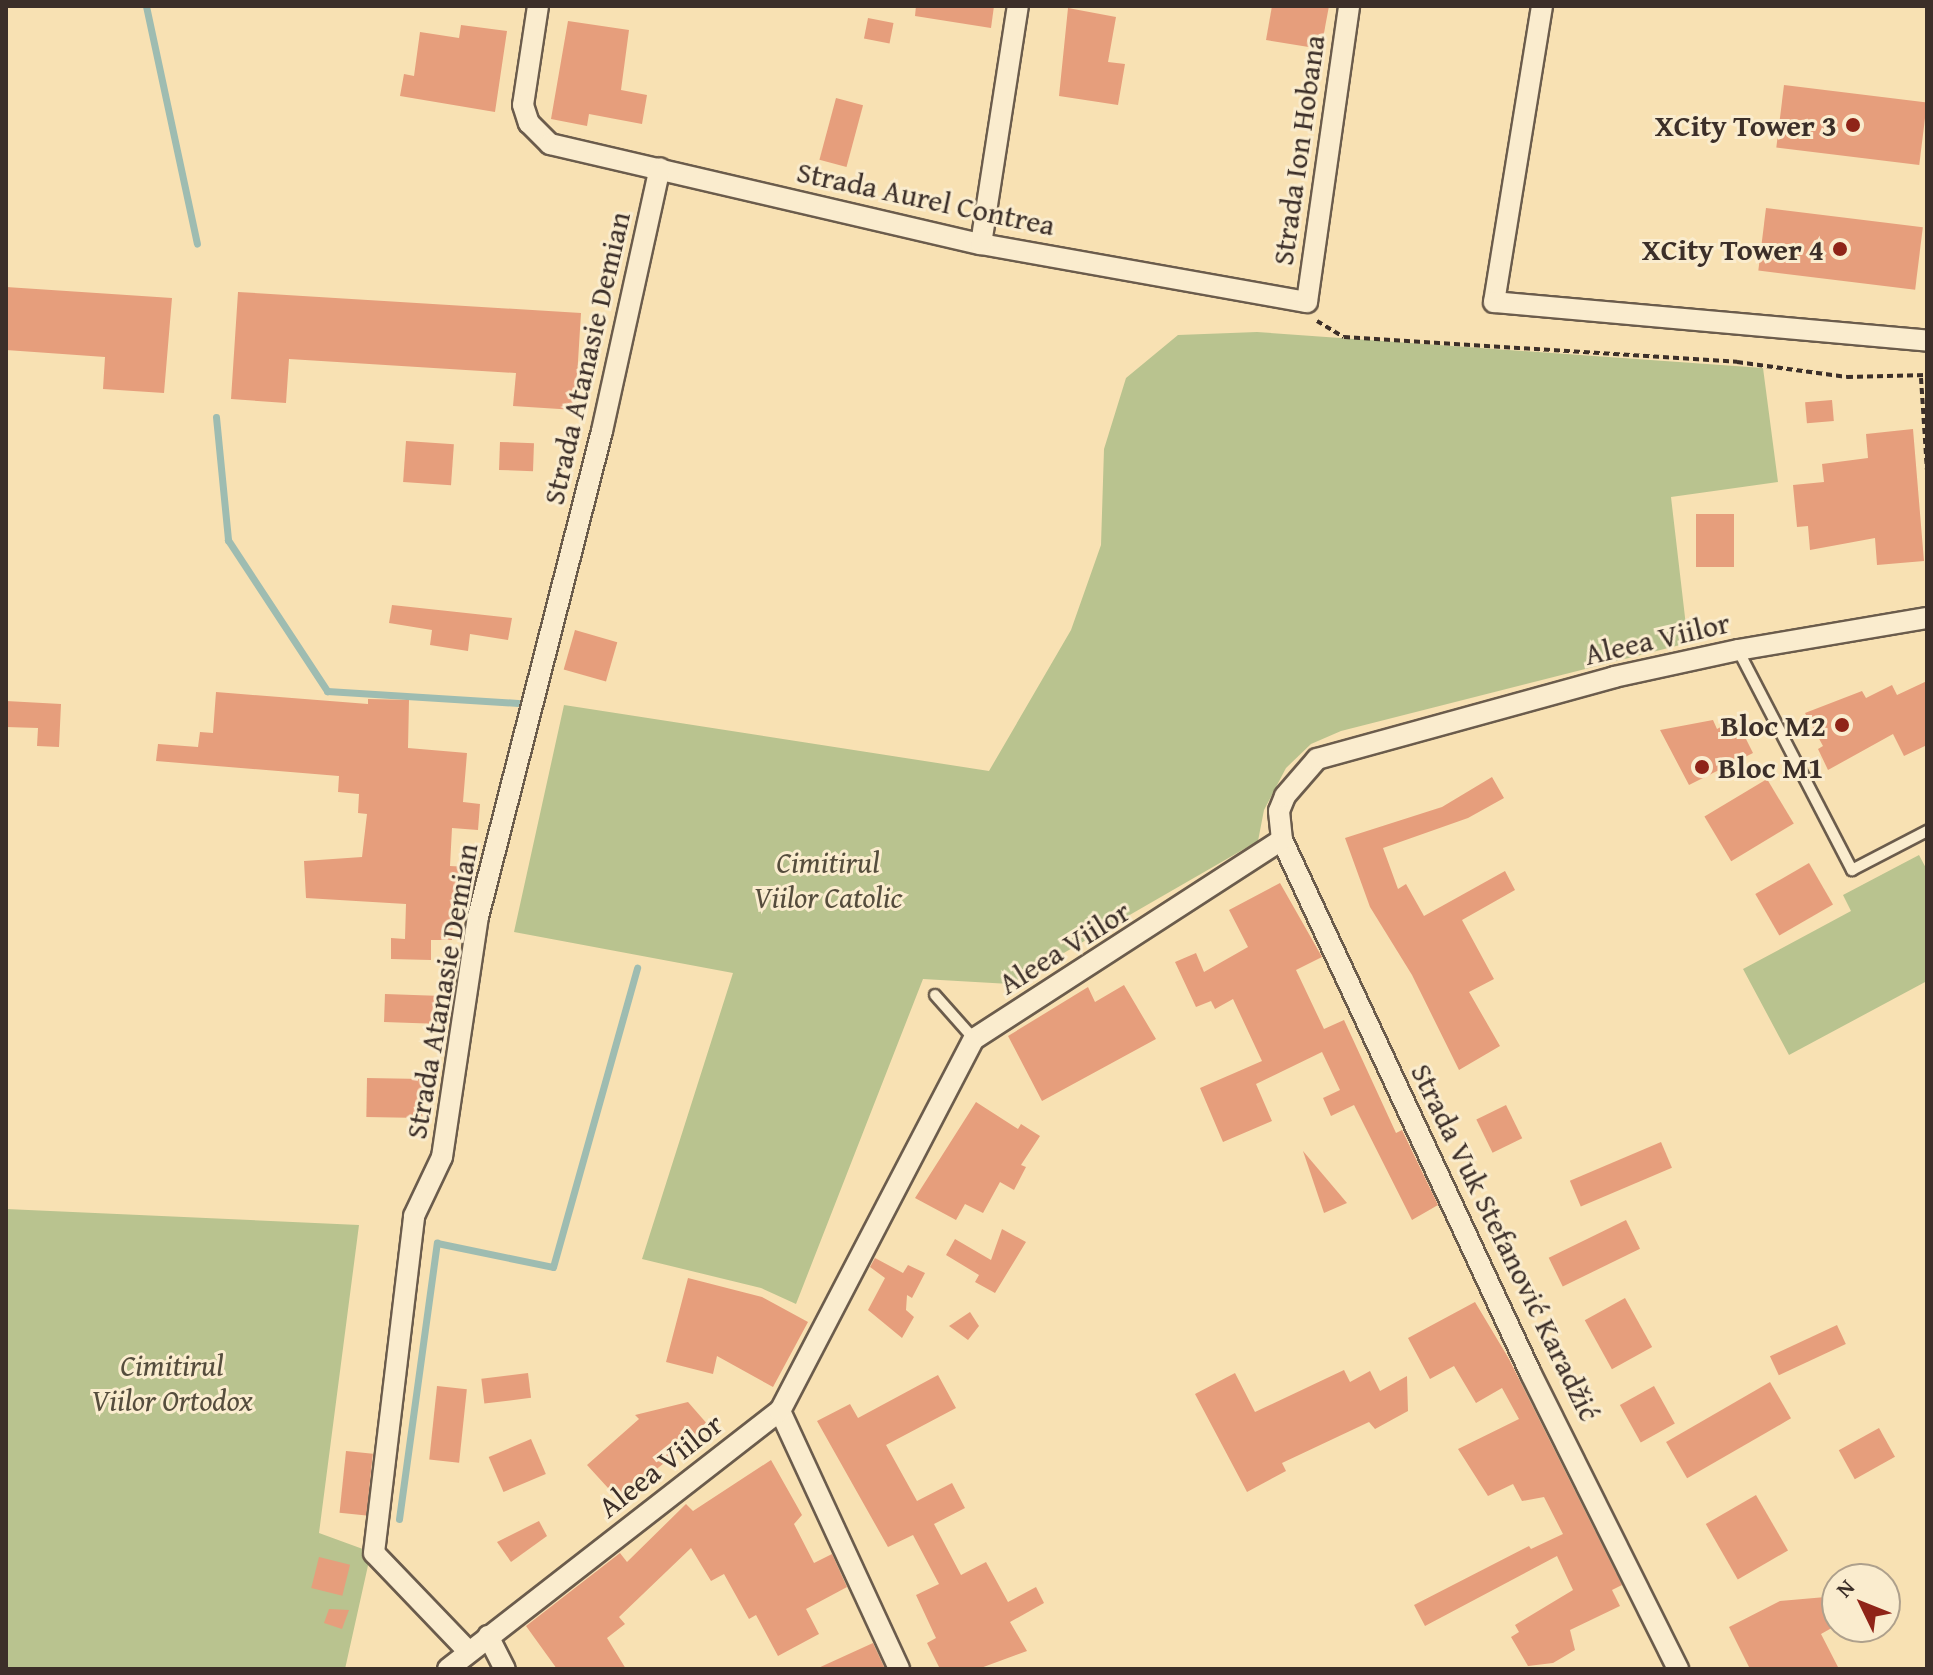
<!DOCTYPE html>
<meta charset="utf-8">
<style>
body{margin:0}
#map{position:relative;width:1933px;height:1675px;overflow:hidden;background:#f8e1b3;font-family:"Gentium Book Plus",serif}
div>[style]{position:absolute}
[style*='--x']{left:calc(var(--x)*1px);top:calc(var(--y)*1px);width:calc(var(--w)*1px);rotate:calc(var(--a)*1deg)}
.green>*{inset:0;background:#b9c38f}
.stream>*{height:7px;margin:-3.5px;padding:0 3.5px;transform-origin:3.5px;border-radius:3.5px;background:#9ebcb1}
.building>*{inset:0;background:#e69e7c;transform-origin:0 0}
.path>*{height:4px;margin-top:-2px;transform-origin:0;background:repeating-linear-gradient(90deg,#3c2f29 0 6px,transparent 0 10px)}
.roads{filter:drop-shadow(2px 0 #6b5c4c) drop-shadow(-2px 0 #6b5c4c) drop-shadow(0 2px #6b5c4c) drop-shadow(0 -2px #6b5c4c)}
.service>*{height:10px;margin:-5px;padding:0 5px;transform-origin:5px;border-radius:5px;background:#faecce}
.minor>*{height:20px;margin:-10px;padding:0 10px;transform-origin:10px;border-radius:10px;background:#faecce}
.dots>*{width:22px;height:22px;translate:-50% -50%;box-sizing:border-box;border:4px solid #faecce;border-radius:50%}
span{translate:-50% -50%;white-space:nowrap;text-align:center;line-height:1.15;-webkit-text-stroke:6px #faecce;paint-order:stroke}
.poi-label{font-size:30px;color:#3c2f29;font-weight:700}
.right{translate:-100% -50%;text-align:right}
.left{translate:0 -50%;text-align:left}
.street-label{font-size:30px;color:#3c2f29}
.park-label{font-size:30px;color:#554d3d;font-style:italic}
.frame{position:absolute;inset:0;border:8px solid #3c2f29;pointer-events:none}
.north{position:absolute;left:1821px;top:1563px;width:80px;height:80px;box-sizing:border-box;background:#faecce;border:2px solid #aea08c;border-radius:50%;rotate:313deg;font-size:22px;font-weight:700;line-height:32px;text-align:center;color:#3c2f29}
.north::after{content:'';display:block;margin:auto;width:28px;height:36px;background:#8f2418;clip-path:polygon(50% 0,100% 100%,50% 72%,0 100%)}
</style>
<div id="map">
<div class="green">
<i style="clip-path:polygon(1257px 332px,1763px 368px,1778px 482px,1671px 497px,1688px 643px,1341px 731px,1311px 744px,1286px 768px,1264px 810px,1258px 841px,1010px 984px,923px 979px,796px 1304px,761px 1288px,642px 1259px,733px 973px,514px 932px,564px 705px,989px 771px,1071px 630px,1101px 545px,1104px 449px,1126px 378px,1178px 335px)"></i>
<i style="clip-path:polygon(1919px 855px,1927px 870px,1927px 981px,1789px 1055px,1743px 969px,1851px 911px,1843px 895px)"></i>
<i style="clip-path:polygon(6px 1209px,359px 1225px,319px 1533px,371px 1552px,345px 1669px,6px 1669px)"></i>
</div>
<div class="stream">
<i style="--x:146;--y:6;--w:243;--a:77.9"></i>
<i style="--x:216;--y:417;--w:124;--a:84.4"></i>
<i style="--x:228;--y:540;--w:181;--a:56.7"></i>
<i style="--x:327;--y:691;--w:191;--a:3.6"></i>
<i style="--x:399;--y:1519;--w:279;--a:-82.2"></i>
<i style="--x:437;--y:1243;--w:118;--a:11.7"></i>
<i style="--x:553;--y:1267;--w:311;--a:-74.3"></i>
</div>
<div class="building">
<i style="clip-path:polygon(916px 6px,994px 6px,991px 28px,915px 16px)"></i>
<i style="clip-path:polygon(1272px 6px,1329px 6px,1321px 49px,1266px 40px)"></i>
<i style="clip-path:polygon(1068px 8px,1116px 17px,1108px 62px,1125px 64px,1118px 105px,1059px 96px)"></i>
<i style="left:868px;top:18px;width:26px;height:21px;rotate:11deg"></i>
<i style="clip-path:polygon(568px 21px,629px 30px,621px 90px,647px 95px,642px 124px,589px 114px,587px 126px,551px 119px)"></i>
<i style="clip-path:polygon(461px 25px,507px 31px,495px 112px,400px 96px,404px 74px,414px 76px,420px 32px,459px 38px)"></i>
<i style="left:1784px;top:85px;width:144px;height:63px;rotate:7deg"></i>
<i style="left:836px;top:98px;width:28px;height:64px;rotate:15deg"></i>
<i style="left:1766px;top:208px;width:158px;height:63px;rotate:7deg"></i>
<i style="clip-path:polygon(6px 287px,172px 298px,164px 393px,103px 389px,105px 357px,6px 350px)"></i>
<i style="clip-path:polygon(238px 292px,581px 313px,575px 410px,513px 406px,516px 373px,289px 359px,286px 403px,231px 399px)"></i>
<i style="left:1832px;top:400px;width:21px;height:27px;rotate:85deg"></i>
<i style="clip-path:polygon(1913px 429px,1924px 561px,1877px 565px,1875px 538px,1810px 550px,1808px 526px,1797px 527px,1793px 485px,1824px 482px,1822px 464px,1868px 458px,1866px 434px)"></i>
<i style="left:406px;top:441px;width:48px;height:41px;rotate:4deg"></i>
<i style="left:500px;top:442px;width:34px;height:28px;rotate:2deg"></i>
<i style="left:1696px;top:514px;width:38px;height:53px"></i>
<i style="clip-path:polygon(392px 605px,512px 618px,508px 640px,470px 634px,468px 651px,430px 645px,432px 630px,389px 623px)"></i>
<i style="left:575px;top:630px;width:44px;height:41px;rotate:16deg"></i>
<i style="clip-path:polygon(1927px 681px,1927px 745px,1904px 756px,1893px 734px,1828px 770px,1818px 749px,1823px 746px,1805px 713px,1862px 691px,1866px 698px,1892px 685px,1897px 695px)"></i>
<i style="clip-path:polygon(216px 692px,368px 704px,368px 699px,409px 700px,408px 748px,467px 753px,463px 802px,480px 804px,478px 830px,452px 828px,450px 866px,469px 867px,467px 893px,454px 892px,452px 940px,431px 940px,431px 960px,391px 959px,391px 938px,405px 939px,406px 904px,306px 898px,304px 861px,362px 857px,367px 814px,358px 813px,359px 794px,338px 792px,339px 776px,156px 761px,158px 744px,198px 747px,200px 732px,213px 733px)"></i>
<i style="clip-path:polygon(6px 701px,61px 704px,59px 747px,37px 746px,38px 728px,6px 727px)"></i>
<i style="clip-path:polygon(1736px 719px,1753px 753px,1689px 785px,1660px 730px,1713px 720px,1717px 729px)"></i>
<i style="clip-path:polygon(1492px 777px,1504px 798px,1468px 818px,1383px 848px,1398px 889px,1406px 884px,1424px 916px,1505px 871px,1515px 890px,1462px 920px,1494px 979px,1469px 992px,1500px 1046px,1459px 1070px,1412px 975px,1370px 907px,1345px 838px,1442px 807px)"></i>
<i style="left:1767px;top:779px;width:52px;height:73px;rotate:59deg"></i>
<i style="left:1809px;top:863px;width:48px;height:62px;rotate:60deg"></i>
<i style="clip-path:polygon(1280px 883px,1322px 957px,1296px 970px,1324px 1029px,1344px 1020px,1396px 1133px,1402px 1130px,1438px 1205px,1412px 1220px,1354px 1105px,1331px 1116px,1323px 1098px,1340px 1090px,1322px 1052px,1256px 1084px,1272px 1121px,1223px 1142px,1200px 1088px,1262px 1061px,1233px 999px,1215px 1009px,1211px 1001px,1196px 1007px,1175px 962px,1196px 953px,1204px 972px,1248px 947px,1229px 910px)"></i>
<i style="clip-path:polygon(1124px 985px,1156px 1039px,1042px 1101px,1008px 1036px,1088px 987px,1095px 1002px)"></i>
<i style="left:385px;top:994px;width:50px;height:28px;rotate:2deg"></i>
<i style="left:367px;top:1078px;width:56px;height:39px;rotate:1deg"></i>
<i style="clip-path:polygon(976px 1102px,1018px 1129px,1021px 1124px,1040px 1136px,1021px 1165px,1026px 1167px,1014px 1190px,1000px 1182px,983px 1213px,965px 1204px,956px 1220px,915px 1198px)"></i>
<i style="left:1506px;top:1105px;width:37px;height:33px;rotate:64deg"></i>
<i style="left:1661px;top:1142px;width:28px;height:99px;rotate:67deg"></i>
<i style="clip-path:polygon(1303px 1151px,1347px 1203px,1324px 1213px)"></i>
<i style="left:1626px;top:1220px;width:32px;height:86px;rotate:64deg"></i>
<i style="clip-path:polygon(1002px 1229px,1026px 1242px,995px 1293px,975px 1282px,979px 1275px,946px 1255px,955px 1239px,991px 1260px)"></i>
<i style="clip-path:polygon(875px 1258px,903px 1273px,908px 1265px,925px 1273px,912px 1298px,907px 1295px,906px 1310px,914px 1317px,902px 1338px,868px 1310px,885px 1278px,870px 1267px)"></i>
<i style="clip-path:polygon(688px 1278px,762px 1297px,808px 1322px,773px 1387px,717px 1356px,713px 1374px,666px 1362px)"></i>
<i style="left:1625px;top:1298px;width:56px;height:46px;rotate:61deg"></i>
<i style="clip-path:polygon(1475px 1302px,1509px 1359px,1622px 1585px,1612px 1590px,1620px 1606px,1570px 1630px,1575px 1650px,1553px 1663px,1528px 1666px,1511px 1637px,1519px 1632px,1515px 1625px,1573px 1590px,1557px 1556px,1425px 1626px,1414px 1605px,1529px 1546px,1531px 1549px,1563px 1534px,1544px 1497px,1522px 1501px,1513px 1484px,1488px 1496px,1458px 1449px,1519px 1419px,1502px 1388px,1476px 1403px,1454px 1366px,1430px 1379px,1408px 1338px)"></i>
<i style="clip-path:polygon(970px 1312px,979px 1326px,968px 1340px,949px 1326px)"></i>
<i style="left:1837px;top:1325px;width:21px;height:74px;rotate:65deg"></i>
<i style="clip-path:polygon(1344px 1370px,1350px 1382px,1370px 1371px,1380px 1391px,1407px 1376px,1408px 1411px,1375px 1429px,1369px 1422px,1282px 1463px,1286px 1471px,1247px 1492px,1195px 1394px,1235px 1373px,1255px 1412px)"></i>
<i style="left:528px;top:1373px;width:25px;height:47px;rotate:83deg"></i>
<i style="clip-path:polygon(938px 1375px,956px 1408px,886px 1445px,917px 1501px,952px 1483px,965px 1508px,934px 1524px,961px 1575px,986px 1562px,1008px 1602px,1036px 1587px,1044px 1603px,1010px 1622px,1027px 1651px,978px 1669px,940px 1669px,927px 1643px,936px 1638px,916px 1595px,939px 1584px,913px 1535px,888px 1547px,817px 1421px,850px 1404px,858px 1418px)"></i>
<i style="left:1770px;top:1382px;width:42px;height:120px;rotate:60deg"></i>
<i style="left:437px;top:1386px;width:30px;height:74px;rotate:6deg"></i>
<i style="left:1654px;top:1386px;width:43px;height:39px;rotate:61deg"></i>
<i style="clip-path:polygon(688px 1402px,709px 1426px,619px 1500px,587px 1465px,639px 1419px,635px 1415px)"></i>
<i style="left:1879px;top:1428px;width:33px;height:46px;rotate:61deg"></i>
<i style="left:531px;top:1439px;width:38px;height:46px;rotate:67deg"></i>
<i style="left:346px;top:1451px;width:27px;height:62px;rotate:6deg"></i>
<i style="clip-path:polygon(771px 1460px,802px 1515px,794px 1524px,814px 1563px,832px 1554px,847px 1587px,806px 1609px,819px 1634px,778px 1656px,756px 1615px,749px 1619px,724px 1574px,711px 1581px,691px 1548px,619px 1617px,625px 1624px,607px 1638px,626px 1669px,557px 1669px,526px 1626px,620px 1553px,627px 1562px,686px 1504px,693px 1511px)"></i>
<i style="left:1756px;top:1495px;width:64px;height:58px;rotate:60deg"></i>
<i style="clip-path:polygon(539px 1521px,547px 1536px,511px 1562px,497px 1542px)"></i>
<i style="left:319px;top:1557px;width:32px;height:32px;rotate:14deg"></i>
<i style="clip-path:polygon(1837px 1596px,1837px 1625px,1821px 1634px,1839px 1669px,1750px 1669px,1729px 1627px,1780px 1601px)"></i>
<i style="clip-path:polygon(329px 1609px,349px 1610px,342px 1629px,324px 1623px)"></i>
<i style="clip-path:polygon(873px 1643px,885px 1669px,816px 1669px)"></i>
</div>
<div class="path">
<i style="--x:1317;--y:321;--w:31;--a:31"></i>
<i style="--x:1344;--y:337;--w:394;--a:3.6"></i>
<i style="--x:1737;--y:362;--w:111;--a:7.8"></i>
<i style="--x:1847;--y:377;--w:80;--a:-1.4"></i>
<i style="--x:1921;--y:378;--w:92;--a:86.3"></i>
</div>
<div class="roads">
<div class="service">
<i style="--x:1738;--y:650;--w:248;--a:62.6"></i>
<i style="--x:1852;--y:870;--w:85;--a:-27.5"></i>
<i style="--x:935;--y:995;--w:59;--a:48.4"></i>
</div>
<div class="minor">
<i style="--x:538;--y:6;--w:100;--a:98.6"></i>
<i style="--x:523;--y:105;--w:19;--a:72"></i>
<i style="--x:529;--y:123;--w:30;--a:45"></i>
<i style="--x:550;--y:144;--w:442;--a:13.1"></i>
<i style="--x:981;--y:244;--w:331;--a:10.1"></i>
<i style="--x:1307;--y:302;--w:299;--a:-81.9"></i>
<i style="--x:1542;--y:6;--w:300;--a:99.2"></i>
<i style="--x:1494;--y:302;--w:435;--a:5.1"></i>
<i style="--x:981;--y:244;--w:241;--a:-81.2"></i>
<i style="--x:1282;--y:840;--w:589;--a:65"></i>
<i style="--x:1531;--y:1374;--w:330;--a:63.5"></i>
<i style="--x:780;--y:1411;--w:284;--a:65.2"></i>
<i style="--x:488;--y:1636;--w:37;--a:63"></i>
<i style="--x:469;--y:1652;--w:137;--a:-133.8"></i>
<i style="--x:374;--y:1553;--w:339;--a:-83.2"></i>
<i style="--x:414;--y:1216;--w:65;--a:-64.6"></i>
<i style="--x:442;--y:1157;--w:243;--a:-81.5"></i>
<i style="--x:478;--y:917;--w:502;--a:-75.69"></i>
<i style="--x:602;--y:431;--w:269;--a:-77.6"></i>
<i style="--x:448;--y:1669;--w:420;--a:-37.9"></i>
<i style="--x:780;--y:1411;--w:420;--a:-62.5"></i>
<i style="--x:974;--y:1039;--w:367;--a:-32.9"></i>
<i style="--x:1282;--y:840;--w:29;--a:-96"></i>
<i style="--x:1279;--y:811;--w:16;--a:-68"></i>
<i style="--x:1285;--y:796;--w:49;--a:-49.1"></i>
<i style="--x:1317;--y:759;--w:308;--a:-15.4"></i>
<i style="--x:1614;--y:677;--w:127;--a:-12.3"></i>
<i style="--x:1738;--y:650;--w:192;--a:-9.6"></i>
</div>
</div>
<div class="dots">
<i style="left:1853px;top:125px;background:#8f2418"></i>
<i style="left:1840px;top:249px;background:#8f2418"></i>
<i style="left:1842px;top:725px;background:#8f2418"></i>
<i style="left:1702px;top:767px;background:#8f2418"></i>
</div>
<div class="poi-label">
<span class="right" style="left:1837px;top:125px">XCity Tower 3</span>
<span class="right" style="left:1824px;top:249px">XCity Tower 4</span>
<span class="right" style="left:1826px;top:725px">Bloc M2</span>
<span class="left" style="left:1718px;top:767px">Bloc M1</span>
</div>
<div class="street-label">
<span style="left:1298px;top:150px;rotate:-82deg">Strada Ion Hobana</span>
<span style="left:926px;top:198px;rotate:12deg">Strada Aurel Contrea</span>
<span style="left:586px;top:358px;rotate:-77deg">Strada Atanasie Demian</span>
<span style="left:1657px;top:638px;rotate:-13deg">Aleea Viilor</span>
<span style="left:1064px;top:947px;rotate:-32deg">Aleea Viilor</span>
<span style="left:441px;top:991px;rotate:-80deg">Strada Atanasie Demian</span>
<span style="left:1506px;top:1242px;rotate:64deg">Strada Vuk Stefanović Karadžić</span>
<span style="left:660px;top:1465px;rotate:-38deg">Aleea Viilor</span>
</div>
<div class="park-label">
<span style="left:828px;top:879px">Cimitirul<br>Viilor Catolic</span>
<span style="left:172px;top:1382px">Cimitirul<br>Viilor Ortodox</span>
</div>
<div class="frame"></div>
<div class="north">N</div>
</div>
